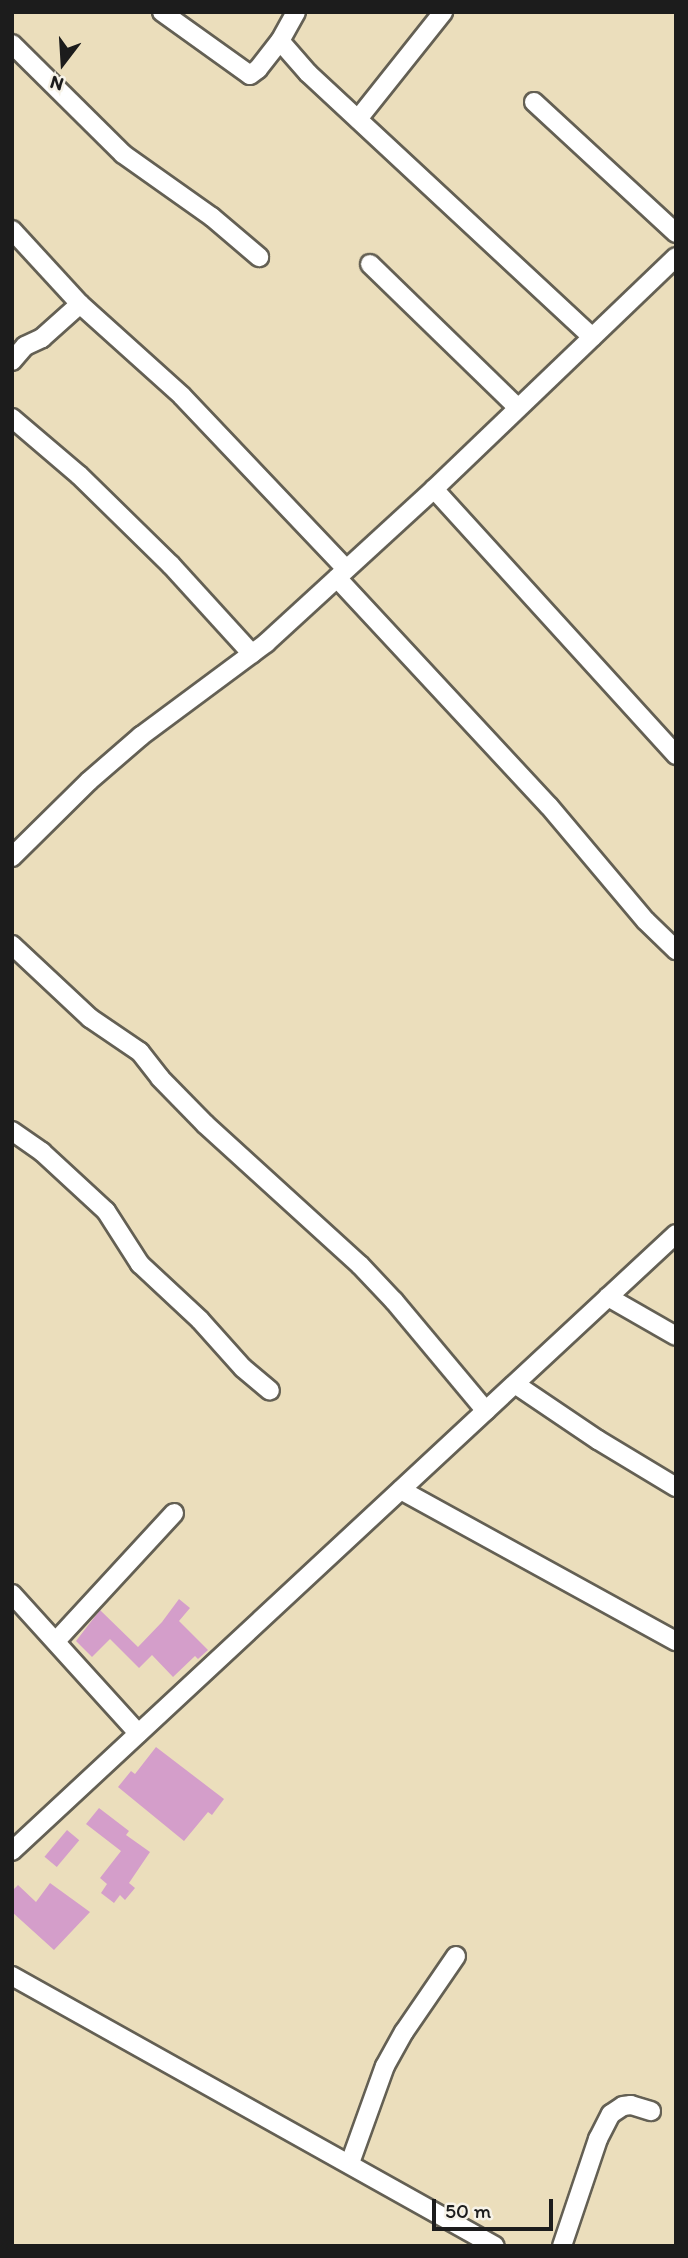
<!DOCTYPE html>
<style>
body{margin:0}
#map{position:relative;width:688px;height:2258px;overflow:hidden;background:#ebdebc;font-family:Itim,sans-serif}
div>[style]{position:absolute}
[style*='--x']{left:calc(var(--x)*1px);top:calc(var(--y)*1px);width:calc(var(--w)*1px);rotate:calc(var(--a)*1deg)}
.building>*{inset:0;background:#d49eca;transform-origin:0 0}
.roads{filter:drop-shadow(2px 0 #646054) drop-shadow(-2px 0 #646054) drop-shadow(0 2px #646054) drop-shadow(0 -2px #646054)}
.minor>*{height:18px;margin:-9px;padding:0 9px;transform-origin:9px;border-radius:9px;background:#fff}
span{translate:-50% -50%;white-space:nowrap;text-align:center;line-height:1.15;-webkit-text-stroke:7px #f7f3e8;paint-order:stroke}
.frame{position:absolute;inset:0;border:14px solid #1c1c1c;pointer-events:none}
.north{position:absolute;left:28px;top:28px;width:70px;height:70px;-webkit-text-stroke:5px #f7f3e8;paint-order:stroke;rotate:197deg;font-size:19px;font-weight:700;line-height:28px;text-align:center;color:#1c1c1c}
.north::after{content:'';display:block;margin:auto;width:24px;height:32px;background:#1c1c1c;clip-path:polygon(50% 0,100% 100%,50% 72%,0 100%)}
.scale{position:absolute;left:432px;top:2199px;width:121px;height:32px;box-sizing:border-box;border:4px solid #1c1c1c;border-top:0;padding-left:9px;font-size:21px;line-height:24px;white-space:nowrap;color:#1c1c1c;-webkit-text-stroke:5px #f7f3e8;paint-order:stroke}
</style>
<div id="map">
<div class="building">
<i style="clip-path:polygon(179px 1599px,190px 1608px,179px 1621px,208px 1650px,198px 1659px,195px 1656px,173px 1677px,152px 1655px,139px 1668px,110px 1639px,92px 1657px,76px 1641px,100px 1610px,138px 1647px,162px 1622px)"></i>
<i style="clip-path:polygon(156px 1747px,224px 1799px,212px 1815px,208px 1812px,184px 1841px,118px 1787px,131px 1771px,135px 1774px)"></i>
<i style="clip-path:polygon(99px 1808px,129px 1831px,126px 1835px,150px 1852px,129px 1883px,135px 1888px,125px 1900px,120px 1895px,114px 1903px,101px 1893px,107px 1884px,100px 1878px,121px 1851px,86px 1824px)"></i>
<i style="left:67px;top:1830px;width:16px;height:35px;rotate:40deg"></i>
<i style="clip-path:polygon(50px 1883px,90px 1912px,54px 1950px,12px 1912px,12px 1891px,18px 1885px,36px 1902px)"></i>
</div>
<div class="roads">
<div class="minor">
<i style="--x:162;--y:12;--w:108;--a:35.6"></i>
<i style="--x:250;--y:75;--w:10;--a:-37"></i>
<i style="--x:258;--y:69;--w:36;--a:-52"></i>
<i style="--x:280;--y:41;--w:33;--a:-61"></i>
<i style="--x:280;--y:41;--w:43;--a:48.8"></i>
<i style="--x:308;--y:73;--w:388;--a:42.9"></i>
<i style="--x:12;--y:44;--w:156;--a:44.7"></i>
<i style="--x:123;--y:154;--w:109;--a:35.3"></i>
<i style="--x:212;--y:217;--w:62;--a:40.4"></i>
<i style="--x:534;--y:102;--w:193;--a:42.7"></i>
<i style="--x:358;--y:119;--w:137;--a:-51.5"></i>
<i style="--x:12;--y:230;--w:100;--a:47.4"></i>
<i style="--x:80;--y:304;--w:137;--a:42"></i>
<i style="--x:182;--y:396;--w:238;--a:46.5"></i>
<i style="--x:370;--y:264;--w:206;--a:44.2"></i>
<i style="--x:12;--y:361;--w:20;--a:-49"></i>
<i style="--x:25;--y:346;--w:19;--a:-25"></i>
<i style="--x:42;--y:338;--w:51;--a:-41.8"></i>
<i style="--x:12;--y:418;--w:88;--a:40.4"></i>
<i style="--x:79;--y:475;--w:129;--a:44.4"></i>
<i style="--x:171;--y:565;--w:120;--a:47.7"></i>
<i style="--x:434;--y:489;--w:360;--a:47.7"></i>
<i style="--x:337;--y:578;--w:311;--a:47.1"></i>
<i style="--x:549;--y:806;--w:150;--a:49.9"></i>
<i style="--x:646;--y:921;--w:42;--a:44"></i>
<i style="--x:12;--y:857;--w:108;--a:-44.6"></i>
<i style="--x:89;--y:781;--w:69;--a:-40.9"></i>
<i style="--x:141;--y:736;--w:156;--a:-36.6"></i>
<i style="--x:266;--y:643;--w:228;--a:-42.5"></i>
<i style="--x:434;--y:489;--w:335;--a:-43.8"></i>
<i style="--x:12;--y:945;--w:107;--a:43.1"></i>
<i style="--x:90;--y:1018;--w:60;--a:34.2"></i>
<i style="--x:140;--y:1052;--w:33;--a:52"></i>
<i style="--x:160;--y:1078;--w:64;--a:45.6"></i>
<i style="--x:205;--y:1124;--w:210;--a:42.3"></i>
<i style="--x:360;--y:1265;--w:50;--a:46.6"></i>
<i style="--x:394;--y:1301;--w:143;--a:50.1"></i>
<i style="--x:12;--y:1131;--w:37;--a:35"></i>
<i style="--x:42;--y:1152;--w:87;--a:42.7"></i>
<i style="--x:106;--y:1211;--w:63;--a:57.3"></i>
<i style="--x:140;--y:1264;--w:82;--a:43"></i>
<i style="--x:200;--y:1320;--w:64;--a:48.1"></i>
<i style="--x:243;--y:1368;--w:35;--a:40"></i>
<i style="--x:608;--y:1297;--w:78;--a:29.8"></i>
<i style="--x:515;--y:1384;--w:100;--a:34"></i>
<i style="--x:598;--y:1440;--w:91;--a:31.1"></i>
<i style="--x:401;--y:1490;--w:314;--a:28.8"></i>
<i style="--x:12;--y:1594;--w:188;--a:47.8"></i>
<i style="--x:56;--y:1641;--w:174;--a:-47.3"></i>
<i style="--x:12;--y:1851;--w:906;--a:-42.9"></i>
<i style="--x:12;--y:1976;--w:553;--a:29.21"></i>
<i style="--x:350;--y:2163;--w:103;--a:-70.2"></i>
<i style="--x:385;--y:2066;--w:39;--a:-61"></i>
<i style="--x:404;--y:2032;--w:92;--a:-55.6"></i>
<i style="--x:562;--y:2246;--w:113;--a:-71.4"></i>
<i style="--x:598;--y:2139;--w:28;--a:-63"></i>
<i style="--x:611;--y:2114;--w:14;--a:-34"></i>
<i style="--x:623;--y:2106;--w:8;--a:-7"></i>
<i style="--x:631;--y:2105;--w:21;--a:17"></i>
</div>
</div>
<div class="frame"></div>
<div class="north">N</div>
<div class="scale">50 m</div>
</div>
